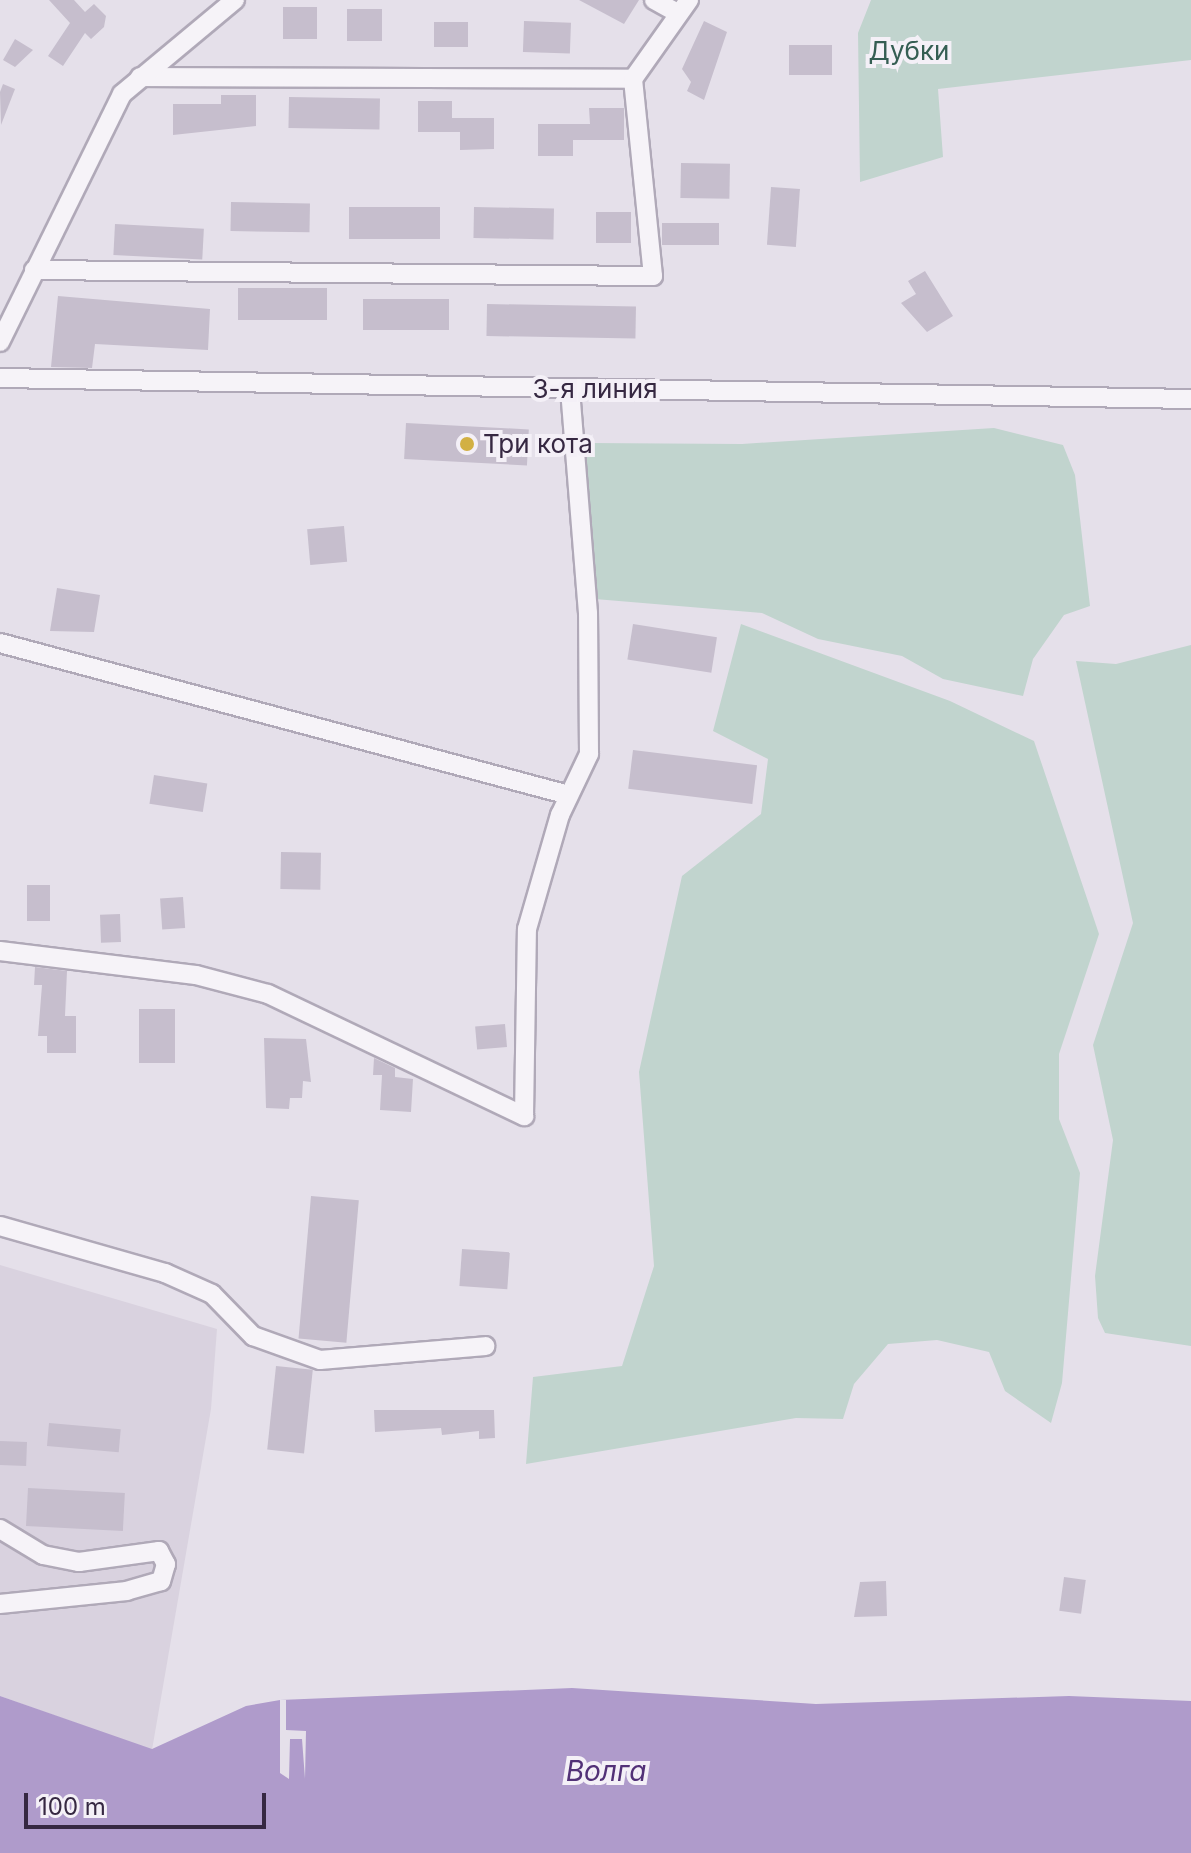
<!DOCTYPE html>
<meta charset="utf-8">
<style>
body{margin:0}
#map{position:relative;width:1191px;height:1853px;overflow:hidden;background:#e5e0ea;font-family:Inter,sans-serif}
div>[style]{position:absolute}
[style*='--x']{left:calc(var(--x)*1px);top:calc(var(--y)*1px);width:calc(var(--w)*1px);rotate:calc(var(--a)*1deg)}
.built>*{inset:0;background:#d9d2df}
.green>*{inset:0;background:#c1d4ce}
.water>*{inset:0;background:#af9bcb}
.pier>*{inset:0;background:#e5e0ea}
.building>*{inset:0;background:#c6becd;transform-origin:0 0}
.roads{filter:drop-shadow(2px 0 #b0a9b8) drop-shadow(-2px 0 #b0a9b8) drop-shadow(0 2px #b0a9b8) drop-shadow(0 -2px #b0a9b8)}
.minor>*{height:18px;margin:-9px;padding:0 9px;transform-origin:9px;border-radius:9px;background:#f6f3f8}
.dots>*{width:22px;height:22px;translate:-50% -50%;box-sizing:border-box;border:4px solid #f4f0f7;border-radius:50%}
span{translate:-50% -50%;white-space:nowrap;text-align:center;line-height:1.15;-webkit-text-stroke:8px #f4f0f7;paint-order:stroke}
.park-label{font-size:26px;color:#355e53}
.street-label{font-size:26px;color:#362842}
.poi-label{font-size:26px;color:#362842}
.left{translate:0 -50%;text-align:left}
.water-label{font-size:28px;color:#523177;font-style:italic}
.scale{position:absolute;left:24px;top:1793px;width:242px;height:36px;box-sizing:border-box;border:4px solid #362842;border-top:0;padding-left:10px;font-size:24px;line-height:28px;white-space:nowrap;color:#362842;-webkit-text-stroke:6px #f4f0f7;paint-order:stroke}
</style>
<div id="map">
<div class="built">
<i style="clip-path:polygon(0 1265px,217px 1329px,211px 1409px,152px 1750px,0 1696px)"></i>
</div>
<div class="green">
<i style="clip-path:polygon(871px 0,1191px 0,1191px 60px,938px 89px,943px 157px,860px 182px,858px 33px)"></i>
<i style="clip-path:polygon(994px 428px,1063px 445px,1075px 475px,1090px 606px,1064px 615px,1033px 659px,1023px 696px,943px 679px,902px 656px,818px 639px,762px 613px,595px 599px,584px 480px,589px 443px,742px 444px)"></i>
<i style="clip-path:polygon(741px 624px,950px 701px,1034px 741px,1099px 934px,1059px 1054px,1059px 1119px,1080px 1173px,1062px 1383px,1051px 1423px,1005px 1391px,989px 1352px,937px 1340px,888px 1344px,854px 1384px,843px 1419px,796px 1418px,526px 1464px,533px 1377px,622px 1366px,654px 1266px,639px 1072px,682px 876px,761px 814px,768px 759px,713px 731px)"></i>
<i style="clip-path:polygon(1191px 645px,1191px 1346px,1105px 1333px,1098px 1318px,1095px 1276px,1113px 1140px,1093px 1045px,1133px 923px,1076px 661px,1116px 664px)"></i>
</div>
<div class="water">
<i style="clip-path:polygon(572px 1688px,816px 1704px,1069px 1696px,1191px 1701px,1191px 1853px,0 1853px,0 1696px,152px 1749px,246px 1706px,280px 1700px)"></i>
</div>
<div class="pier">
<i style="clip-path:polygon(280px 1700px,286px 1700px,286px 1730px,306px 1731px,305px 1779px,302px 1739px,290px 1739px,289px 1779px,280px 1773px)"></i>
</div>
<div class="building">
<i style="clip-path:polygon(49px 0,74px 0,85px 12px,94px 4px,106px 16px,104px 27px,91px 39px,85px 33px,63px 66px,48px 56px,70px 23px)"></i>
<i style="clip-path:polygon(579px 0,639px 0,624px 24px)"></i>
<i style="left:283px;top:7px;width:34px;height:32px"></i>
<i style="left:347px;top:9px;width:35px;height:32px"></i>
<i style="left:524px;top:21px;width:47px;height:31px;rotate:2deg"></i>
<i style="clip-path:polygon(704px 21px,727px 32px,704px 100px,687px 91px,691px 82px,682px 69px)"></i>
<i style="left:434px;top:22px;width:34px;height:25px"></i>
<i style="clip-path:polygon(15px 39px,33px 50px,15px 67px,3px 60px)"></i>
<i style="left:832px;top:45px;width:30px;height:43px;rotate:90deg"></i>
<i style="clip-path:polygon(3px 84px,15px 89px,1px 125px,0 92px)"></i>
<i style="clip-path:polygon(221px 95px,256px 95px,256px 126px,173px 135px,173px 104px,221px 104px)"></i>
<i style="left:289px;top:97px;width:91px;height:31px;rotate:1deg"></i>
<i style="clip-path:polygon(418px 101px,452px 101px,452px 118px,494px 118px,494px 149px,460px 150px,460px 132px,418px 132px)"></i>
<i style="clip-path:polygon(589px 108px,624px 108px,624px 140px,573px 140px,573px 156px,538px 156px,538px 124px,590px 124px)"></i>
<i style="left:681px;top:163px;width:49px;height:35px;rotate:1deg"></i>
<i style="left:771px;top:187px;width:29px;height:58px;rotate:4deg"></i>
<i style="left:231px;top:202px;width:79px;height:29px;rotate:1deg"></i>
<i style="left:440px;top:207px;width:32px;height:91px;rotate:90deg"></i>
<i style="left:474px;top:207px;width:80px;height:31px;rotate:1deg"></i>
<i style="left:596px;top:212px;width:35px;height:31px"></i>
<i style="left:662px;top:223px;width:57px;height:22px"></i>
<i style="left:115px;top:224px;width:89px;height:31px;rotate:3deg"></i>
<i style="clip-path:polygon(925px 271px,953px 316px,927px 332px,901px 303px,916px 294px,908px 281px)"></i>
<i style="left:327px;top:288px;width:32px;height:89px;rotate:90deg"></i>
<i style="clip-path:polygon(58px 296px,210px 309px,208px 350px,95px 344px,92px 368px,51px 367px)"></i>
<i style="left:363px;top:299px;width:86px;height:31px"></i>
<i style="left:487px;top:304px;width:149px;height:32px;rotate:1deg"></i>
<i style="left:406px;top:423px;width:123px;height:36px;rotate:3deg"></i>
<i style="left:344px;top:526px;width:36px;height:37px;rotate:85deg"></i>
<i style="clip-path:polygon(57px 588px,100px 595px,94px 632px,50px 631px)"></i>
<i style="left:633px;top:624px;width:85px;height:36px;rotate:9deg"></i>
<i style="left:633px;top:750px;width:125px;height:39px;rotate:7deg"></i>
<i style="left:154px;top:775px;width:54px;height:29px;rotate:9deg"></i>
<i style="left:281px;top:852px;width:40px;height:37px;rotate:1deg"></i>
<i style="left:50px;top:885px;width:36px;height:23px;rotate:90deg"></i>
<i style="left:183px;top:897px;width:31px;height:23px;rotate:86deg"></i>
<i style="left:120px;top:914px;width:28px;height:20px;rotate:88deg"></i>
<i style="clip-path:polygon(35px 967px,67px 971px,65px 1016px,76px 1016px,76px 1053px,47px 1053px,47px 1036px,38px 1036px,42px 985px,34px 985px)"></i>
<i style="left:139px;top:1009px;width:36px;height:54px"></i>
<i style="left:505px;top:1024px;width:23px;height:30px;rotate:85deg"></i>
<i style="clip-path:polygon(264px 1038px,306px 1039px,311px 1082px,303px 1081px,302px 1098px,290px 1098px,289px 1109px,266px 1108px)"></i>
<i style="clip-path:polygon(374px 1058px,395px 1068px,395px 1077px,413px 1079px,411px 1112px,380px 1110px,382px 1075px,373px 1075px)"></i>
<i style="left:311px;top:1196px;width:48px;height:143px;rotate:5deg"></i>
<i style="left:462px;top:1249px;width:48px;height:37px;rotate:4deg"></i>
<i style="left:276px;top:1366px;width:37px;height:84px;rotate:6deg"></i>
<i style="clip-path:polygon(374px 1410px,494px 1410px,495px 1438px,479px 1439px,479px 1431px,442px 1435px,441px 1428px,375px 1432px)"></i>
<i style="left:49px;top:1423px;width:72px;height:23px;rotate:5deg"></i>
<i style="left:0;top:1441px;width:27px;height:24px;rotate:2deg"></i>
<i style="left:28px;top:1488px;width:97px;height:38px;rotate:3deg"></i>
<i style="left:1064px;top:1577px;width:22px;height:34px;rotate:8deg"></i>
<i style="clip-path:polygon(886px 1581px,887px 1616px,854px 1617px,860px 1582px)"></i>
</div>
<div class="roads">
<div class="minor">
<i style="--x:654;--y:0;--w:26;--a:29"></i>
<i style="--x:140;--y:77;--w:493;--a:0.2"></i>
<i style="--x:34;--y:270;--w:619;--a:0.56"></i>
<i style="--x:653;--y:276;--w:198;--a:-95.8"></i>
<i style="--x:633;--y:79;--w:97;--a:-54.7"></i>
<i style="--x:0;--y:342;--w:276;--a:-63.8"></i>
<i style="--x:122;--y:94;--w:147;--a:-39.8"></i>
<i style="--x:0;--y:378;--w:1191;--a:1.01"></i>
<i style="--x:0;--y:643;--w:589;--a:14.96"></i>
<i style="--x:0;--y:951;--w:197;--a:7"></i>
<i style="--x:196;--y:975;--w:74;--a:14.8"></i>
<i style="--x:268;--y:994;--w:284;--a:25.5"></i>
<i style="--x:524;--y:1116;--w:187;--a:-89.1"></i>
<i style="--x:527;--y:929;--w:119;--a:-73.9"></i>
<i style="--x:560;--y:815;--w:68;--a:-64.6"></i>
<i style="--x:589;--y:754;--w:141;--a:-90.4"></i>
<i style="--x:588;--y:613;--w:224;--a:-94.6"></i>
<i style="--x:0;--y:1226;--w:172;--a:15.9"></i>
<i style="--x:165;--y:1273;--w:51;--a:24.1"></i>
<i style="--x:212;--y:1294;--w:59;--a:45.7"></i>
<i style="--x:253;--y:1336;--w:71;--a:19.7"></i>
<i style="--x:320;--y:1360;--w:166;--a:-4.8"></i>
<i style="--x:0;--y:1529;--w:50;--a:31.2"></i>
<i style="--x:43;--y:1555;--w:37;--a:11"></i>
<i style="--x:79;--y:1562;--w:81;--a:-7.8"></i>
<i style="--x:159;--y:1551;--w:15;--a:62"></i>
<i style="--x:166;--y:1564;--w:18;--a:106"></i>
<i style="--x:161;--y:1581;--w:35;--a:164"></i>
<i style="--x:127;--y:1591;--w:128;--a:174.2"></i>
</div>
</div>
<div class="dots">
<i style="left:467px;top:444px;background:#d2b043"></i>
</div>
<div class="park-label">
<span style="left:909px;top:51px">Дубки</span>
</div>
<div class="street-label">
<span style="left:595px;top:389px">3-я линия</span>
</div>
<div class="poi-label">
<span class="left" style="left:483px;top:444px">Три кота</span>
</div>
<div class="water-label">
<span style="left:606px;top:1771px">Волга</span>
</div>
<div class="scale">100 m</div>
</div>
